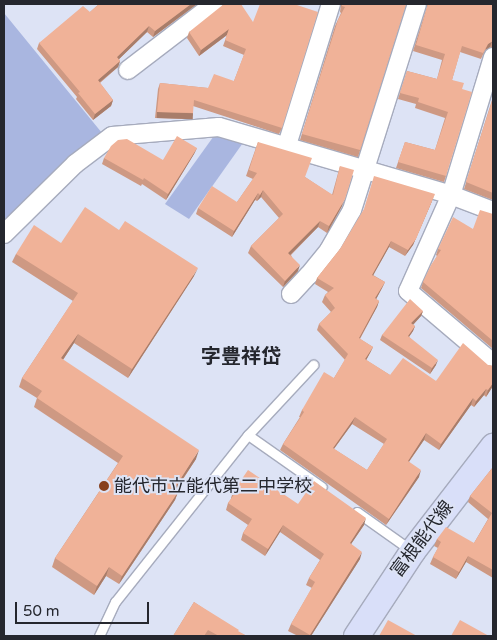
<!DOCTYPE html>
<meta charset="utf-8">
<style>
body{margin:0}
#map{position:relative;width:497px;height:640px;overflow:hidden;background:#dde3f5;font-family:"Varela Round","Noto Sans JP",sans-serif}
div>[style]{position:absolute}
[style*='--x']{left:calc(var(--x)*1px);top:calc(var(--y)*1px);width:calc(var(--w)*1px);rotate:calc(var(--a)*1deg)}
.green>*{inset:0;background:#a9b6e0}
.roads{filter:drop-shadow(1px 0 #a6abbd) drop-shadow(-1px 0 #a6abbd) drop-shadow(0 1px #a6abbd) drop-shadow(0 -1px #a6abbd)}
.service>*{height:9px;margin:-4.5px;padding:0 4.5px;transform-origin:4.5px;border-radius:4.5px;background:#fff}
.minor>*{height:18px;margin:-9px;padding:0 9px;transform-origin:9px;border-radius:9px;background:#fff}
.secondary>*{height:25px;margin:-12.5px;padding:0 12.5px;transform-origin:12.5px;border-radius:12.5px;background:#d9dff9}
.wall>*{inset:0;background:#ce9983}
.shaded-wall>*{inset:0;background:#a87d6a;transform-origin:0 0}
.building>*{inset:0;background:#f0b298}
.dots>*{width:14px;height:14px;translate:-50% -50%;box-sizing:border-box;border:2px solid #dde3f5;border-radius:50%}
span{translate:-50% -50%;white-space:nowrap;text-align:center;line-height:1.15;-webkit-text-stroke:4px #dde3f5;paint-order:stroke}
.poi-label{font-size:18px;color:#25272e}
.left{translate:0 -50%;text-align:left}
.street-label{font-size:18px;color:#25272e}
.quarter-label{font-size:20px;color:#25272e;font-weight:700}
.frame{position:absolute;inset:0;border:5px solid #25272e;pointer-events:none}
.scale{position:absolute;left:15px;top:602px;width:134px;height:22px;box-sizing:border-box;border:2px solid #25272e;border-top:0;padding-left:6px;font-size:15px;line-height:18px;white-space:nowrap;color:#25272e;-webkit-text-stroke:4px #dde3f5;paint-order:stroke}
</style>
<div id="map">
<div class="green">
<i style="clip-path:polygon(4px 13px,102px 133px,64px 162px,58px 174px,4px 225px)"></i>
<i style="clip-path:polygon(216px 133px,245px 140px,189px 219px,165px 204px)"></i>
</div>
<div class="roads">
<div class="service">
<i style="--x:248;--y:435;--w:90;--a:35.1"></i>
<i style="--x:357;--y:512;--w:67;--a:35.3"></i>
<i style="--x:99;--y:636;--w:38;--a:-65"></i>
<i style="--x:115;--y:602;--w:213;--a:-51.5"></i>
<i style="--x:248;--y:435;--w:96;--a:-47.1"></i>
</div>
<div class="minor">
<i style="--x:493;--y:57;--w:144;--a:106.9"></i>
<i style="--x:451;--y:195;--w:105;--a:114.1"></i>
<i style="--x:408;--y:291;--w:111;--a:40.3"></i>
<i style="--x:128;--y:70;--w:108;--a:-37.5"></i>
<i style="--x:287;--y:145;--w:148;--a:-72.7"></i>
<i style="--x:4;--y:234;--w:100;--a:-44.6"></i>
<i style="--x:75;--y:164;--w:46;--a:-37.1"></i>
<i style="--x:112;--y:136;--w:107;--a:-4.8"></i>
<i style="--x:219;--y:127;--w:242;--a:16.3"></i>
<i style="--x:451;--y:195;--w:45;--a:20.9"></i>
<i style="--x:291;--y:294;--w:26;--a:-47"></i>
<i style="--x:309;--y:275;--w:32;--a:-51"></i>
<i style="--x:329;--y:250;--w:46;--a:-60.1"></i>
<i style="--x:352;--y:210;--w:216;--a:-72.5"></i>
</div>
<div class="secondary">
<i style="--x:356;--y:636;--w:102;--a:-56.6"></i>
<i style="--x:412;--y:551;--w:133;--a:-52.4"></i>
</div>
</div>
<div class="wall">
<i style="clip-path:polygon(99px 4px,197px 4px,153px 37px,147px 32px,119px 59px,120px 61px,118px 67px,100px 83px,113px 100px,111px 106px,93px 120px,76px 99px,77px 97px,37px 49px,39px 43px,90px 12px)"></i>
<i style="clip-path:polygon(241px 4px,282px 128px,279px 134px,193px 106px,193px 113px,191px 119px,155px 118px,158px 89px,160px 83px,208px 88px,234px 81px,244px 55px,223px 46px,227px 35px,199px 56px,187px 38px,189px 32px)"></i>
<i style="clip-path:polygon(341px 4px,406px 4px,358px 157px,300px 140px,335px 26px,341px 13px,340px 12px)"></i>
<i style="clip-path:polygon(427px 4px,493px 4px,493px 48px,490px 47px,485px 50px,481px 59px,460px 52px,452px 80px,462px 89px,446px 176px,444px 182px,396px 168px,405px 142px,435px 150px,445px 118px,415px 108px,416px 104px,398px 99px,407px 71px,437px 79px,442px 60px,413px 51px,427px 7px)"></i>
<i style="clip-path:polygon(493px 97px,493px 200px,464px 189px)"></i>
<i style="clip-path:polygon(258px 142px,305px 177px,332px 195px,340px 166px,342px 206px,327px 233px,318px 227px,291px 255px,298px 271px,283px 287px,248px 253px,251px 246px,279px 218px,261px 197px,257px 201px,255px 200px,232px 237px,196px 214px,198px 208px,237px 202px,253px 179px,246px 176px)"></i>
<i style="clip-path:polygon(197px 148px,194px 154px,166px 200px,142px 184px,141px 186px,102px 164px,104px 158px,163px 160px)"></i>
<i style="clip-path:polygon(evenodd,432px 201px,413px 245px,405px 256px,389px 247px,373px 275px,385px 282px,382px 288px,376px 299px,379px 301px,377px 307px,360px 339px,373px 347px,370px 353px,366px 360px,390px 375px,436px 381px,488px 365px,493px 366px,493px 386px,486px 397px,484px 395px,474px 407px,471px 405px,439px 450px,424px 440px,409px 462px,419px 477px,386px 525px,280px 450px,283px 444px,300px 417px,299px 417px,302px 410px,334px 378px,345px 360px,317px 330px,319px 324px,331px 312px,322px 302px,325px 295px,328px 292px,315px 284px,317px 278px,340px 249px,432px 201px,352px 424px,384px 444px,367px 470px,334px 449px,352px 424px)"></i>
<i style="clip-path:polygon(493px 214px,493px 349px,421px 288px,423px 282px,437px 256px,436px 255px,438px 249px,473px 229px)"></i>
<i style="clip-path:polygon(119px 230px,194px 276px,128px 378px,74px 343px,63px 360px,196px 459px,176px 490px,178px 492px,175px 500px,119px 584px,106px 576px,94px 595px,52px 567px,55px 558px,118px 463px,34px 407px,37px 398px,19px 387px,22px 378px,73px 301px,12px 262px,16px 254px)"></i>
<i style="clip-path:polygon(423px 311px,421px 316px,413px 325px,415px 326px,413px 331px,409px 337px,436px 365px,430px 374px,380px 340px,382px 335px)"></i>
<i style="clip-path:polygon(493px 467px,493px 578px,466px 562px,456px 579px,430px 564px,433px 557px,438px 548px,434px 546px,437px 539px,474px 543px,488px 519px,468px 502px,470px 496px)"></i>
<i style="clip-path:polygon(233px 492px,298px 504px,364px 525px,351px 544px,360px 559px,311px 636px,298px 636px,288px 631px,291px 624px,312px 588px,306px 585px,309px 578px,320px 560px,280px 532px,265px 556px,241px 540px,243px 533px,248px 525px,226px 510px,228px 503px,231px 499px,231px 498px)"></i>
<i style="clip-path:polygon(194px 602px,238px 632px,247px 636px,173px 636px)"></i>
</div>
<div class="shaded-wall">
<i style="clip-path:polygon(191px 4px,197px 4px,153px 37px,155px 31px)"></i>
<i style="clip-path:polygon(149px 26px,147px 32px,115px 63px,117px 57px)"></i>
<i style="clip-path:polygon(229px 29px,227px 35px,199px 56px,201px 50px)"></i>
<i style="clip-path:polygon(492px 41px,490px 47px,485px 50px,481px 59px,488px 44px)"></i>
<i style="clip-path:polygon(120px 61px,118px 67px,95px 86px,98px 80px)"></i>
<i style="clip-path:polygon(113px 100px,111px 106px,93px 120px,95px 114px)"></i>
<i style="left:157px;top:112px;width:36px;height:6px;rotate:2deg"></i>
<i style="clip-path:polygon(197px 148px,194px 154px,166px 200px,168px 194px)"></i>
<i style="clip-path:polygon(263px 190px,261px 197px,257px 201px,260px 195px)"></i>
<i style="clip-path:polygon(258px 193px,255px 200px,232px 237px,234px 231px)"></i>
<i style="clip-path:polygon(435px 194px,413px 245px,405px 256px,408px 250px)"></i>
<i style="clip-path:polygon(345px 199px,342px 206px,327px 233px,329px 226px)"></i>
<i style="clip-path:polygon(320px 221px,318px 227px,286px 259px,288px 253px)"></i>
<i style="clip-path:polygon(391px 241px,389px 247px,370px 281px,372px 275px)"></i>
<i style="clip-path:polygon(300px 265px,298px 271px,283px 287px,285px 281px)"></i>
<i style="clip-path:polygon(198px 268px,194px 276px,128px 378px,132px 369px)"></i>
<i style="clip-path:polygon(385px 282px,382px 288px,373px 305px,375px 298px)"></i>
<i style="clip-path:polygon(379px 301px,377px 307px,356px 345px,359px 338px)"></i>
<i style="clip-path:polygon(423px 311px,421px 316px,409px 329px,411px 323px)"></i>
<i style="clip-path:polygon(415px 326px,413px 331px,406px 341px,408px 336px)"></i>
<i style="clip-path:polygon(78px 334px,74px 343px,58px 367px,61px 358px)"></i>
<i style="clip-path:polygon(373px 347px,370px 353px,363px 366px,365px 359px)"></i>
<i style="clip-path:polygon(438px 360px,436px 365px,430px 374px,432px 368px)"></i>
<i style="clip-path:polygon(493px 383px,493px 386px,486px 397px,488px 390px)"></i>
<i style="clip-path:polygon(486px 389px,484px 395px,474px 407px,476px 401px)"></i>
<i style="clip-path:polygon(473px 398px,471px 405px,439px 450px,441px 444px)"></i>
<i style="clip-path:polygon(355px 417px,352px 424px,330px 454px,333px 448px)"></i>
<i style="clip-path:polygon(426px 433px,424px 440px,405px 467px,408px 461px)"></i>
<i style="clip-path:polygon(199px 450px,196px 459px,170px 498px,174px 489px)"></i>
<i style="clip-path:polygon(421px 470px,419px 477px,386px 525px,389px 519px)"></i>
<i style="clip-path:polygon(178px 492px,175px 500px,119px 584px,122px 576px)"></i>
<i style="clip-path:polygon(366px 518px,364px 525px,347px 550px,350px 543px)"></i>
<i style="clip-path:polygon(283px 525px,280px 532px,265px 556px,268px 549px)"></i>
<i style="clip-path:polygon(362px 552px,360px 559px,311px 636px,309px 636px)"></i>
<i style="clip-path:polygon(468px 556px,466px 562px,456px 579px,459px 572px)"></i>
<i style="clip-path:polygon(109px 567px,106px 576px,94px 595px,97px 586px)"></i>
</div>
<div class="building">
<i style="clip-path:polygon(99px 4px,191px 4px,155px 31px,149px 26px,117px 57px,120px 61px,98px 80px,113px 100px,95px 114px,78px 93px,80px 92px,39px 43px,83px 6px,90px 12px)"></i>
<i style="clip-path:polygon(224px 4px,241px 4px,253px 22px,260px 4px,294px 4px,318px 12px,282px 128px,194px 100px,193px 113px,157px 112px,160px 83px,208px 88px,214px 74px,234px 81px,246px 49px,225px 40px,229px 29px,201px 50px,189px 32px)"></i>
<i style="clip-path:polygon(342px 4px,406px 4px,360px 150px,302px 134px,338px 20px,345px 7px,342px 6px)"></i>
<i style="clip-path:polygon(428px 4px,493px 4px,493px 41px,488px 44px,483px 53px,462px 46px,452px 80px,464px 83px,462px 89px,472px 92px,446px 176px,398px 162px,405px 142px,435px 150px,448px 112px,418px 102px,419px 98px,400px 93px,407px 71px,437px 79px,445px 54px,416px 45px)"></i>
<i style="clip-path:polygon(493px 98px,493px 193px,466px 182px)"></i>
<i style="clip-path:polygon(177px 136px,197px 148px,168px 194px,144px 178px,143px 180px,104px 158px,111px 146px,118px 140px,127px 139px,163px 160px)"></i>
<i style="clip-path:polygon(258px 142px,312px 158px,305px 177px,333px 195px,340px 166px,354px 170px,345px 199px,329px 226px,320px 221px,288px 253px,300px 265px,285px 281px,251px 246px,283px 214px,263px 190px,260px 195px,258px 193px,234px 231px,198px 208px,212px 186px,237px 202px,257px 173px,249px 170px)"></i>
<i style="clip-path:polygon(evenodd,374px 176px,435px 194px,416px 239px,408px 250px,391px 241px,372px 275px,385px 282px,375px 298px,379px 301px,359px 338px,373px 347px,365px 359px,390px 375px,403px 358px,436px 381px,463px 343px,488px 365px,493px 366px,493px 383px,488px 390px,486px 389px,476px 401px,473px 398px,441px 444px,426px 433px,408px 461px,421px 470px,389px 519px,283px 444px,304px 412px,302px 410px,324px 372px,334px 378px,348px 354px,319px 324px,335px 308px,325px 295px,334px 288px,317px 278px,340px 249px,364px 209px,374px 176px,355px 417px,387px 439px,367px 470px,333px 448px,355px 417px)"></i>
<i style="clip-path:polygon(85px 207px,119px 230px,125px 221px,198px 268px,132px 369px,78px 334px,61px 358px,199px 450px,174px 489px,178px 492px,122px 576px,109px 567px,97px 586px,55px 558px,123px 456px,37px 398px,42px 391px,22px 378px,78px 293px,16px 254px,34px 225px,61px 243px)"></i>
<i style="clip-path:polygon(480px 210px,493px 214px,493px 341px,423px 282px,431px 265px,441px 250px,438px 249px,453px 217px,473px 229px)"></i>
<i style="clip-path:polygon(410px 299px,423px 311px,411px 323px,415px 326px,408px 336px,438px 360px,432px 368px,382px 335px)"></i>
<i style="clip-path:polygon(493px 467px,493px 570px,468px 556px,459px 572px,433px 557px,441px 542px,437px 539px,446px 527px,474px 543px,492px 513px,470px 496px)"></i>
<i style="clip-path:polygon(248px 470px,298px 504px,314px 481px,366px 518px,350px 543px,362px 552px,310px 635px,291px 624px,315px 582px,309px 578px,324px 554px,283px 525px,268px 549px,243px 533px,252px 519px,228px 503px,235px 493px,233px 492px)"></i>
<i style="clip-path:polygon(194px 602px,239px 630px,238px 631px,247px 636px,219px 636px,208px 630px,204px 636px,173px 636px)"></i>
<i style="clip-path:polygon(388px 620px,417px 636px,379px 636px)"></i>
<i style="clip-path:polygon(460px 620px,489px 636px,451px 636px)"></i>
</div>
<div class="dots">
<i style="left:104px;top:486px;background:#87401e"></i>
</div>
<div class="poi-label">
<span class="left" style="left:114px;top:486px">能代市立能代第二中学校</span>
</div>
<div class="street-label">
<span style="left:422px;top:539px;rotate:-53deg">富根能代線</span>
</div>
<div class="quarter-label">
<span style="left:241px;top:357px">字豊祥岱</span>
</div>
<div class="frame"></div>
<div class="scale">50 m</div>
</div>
